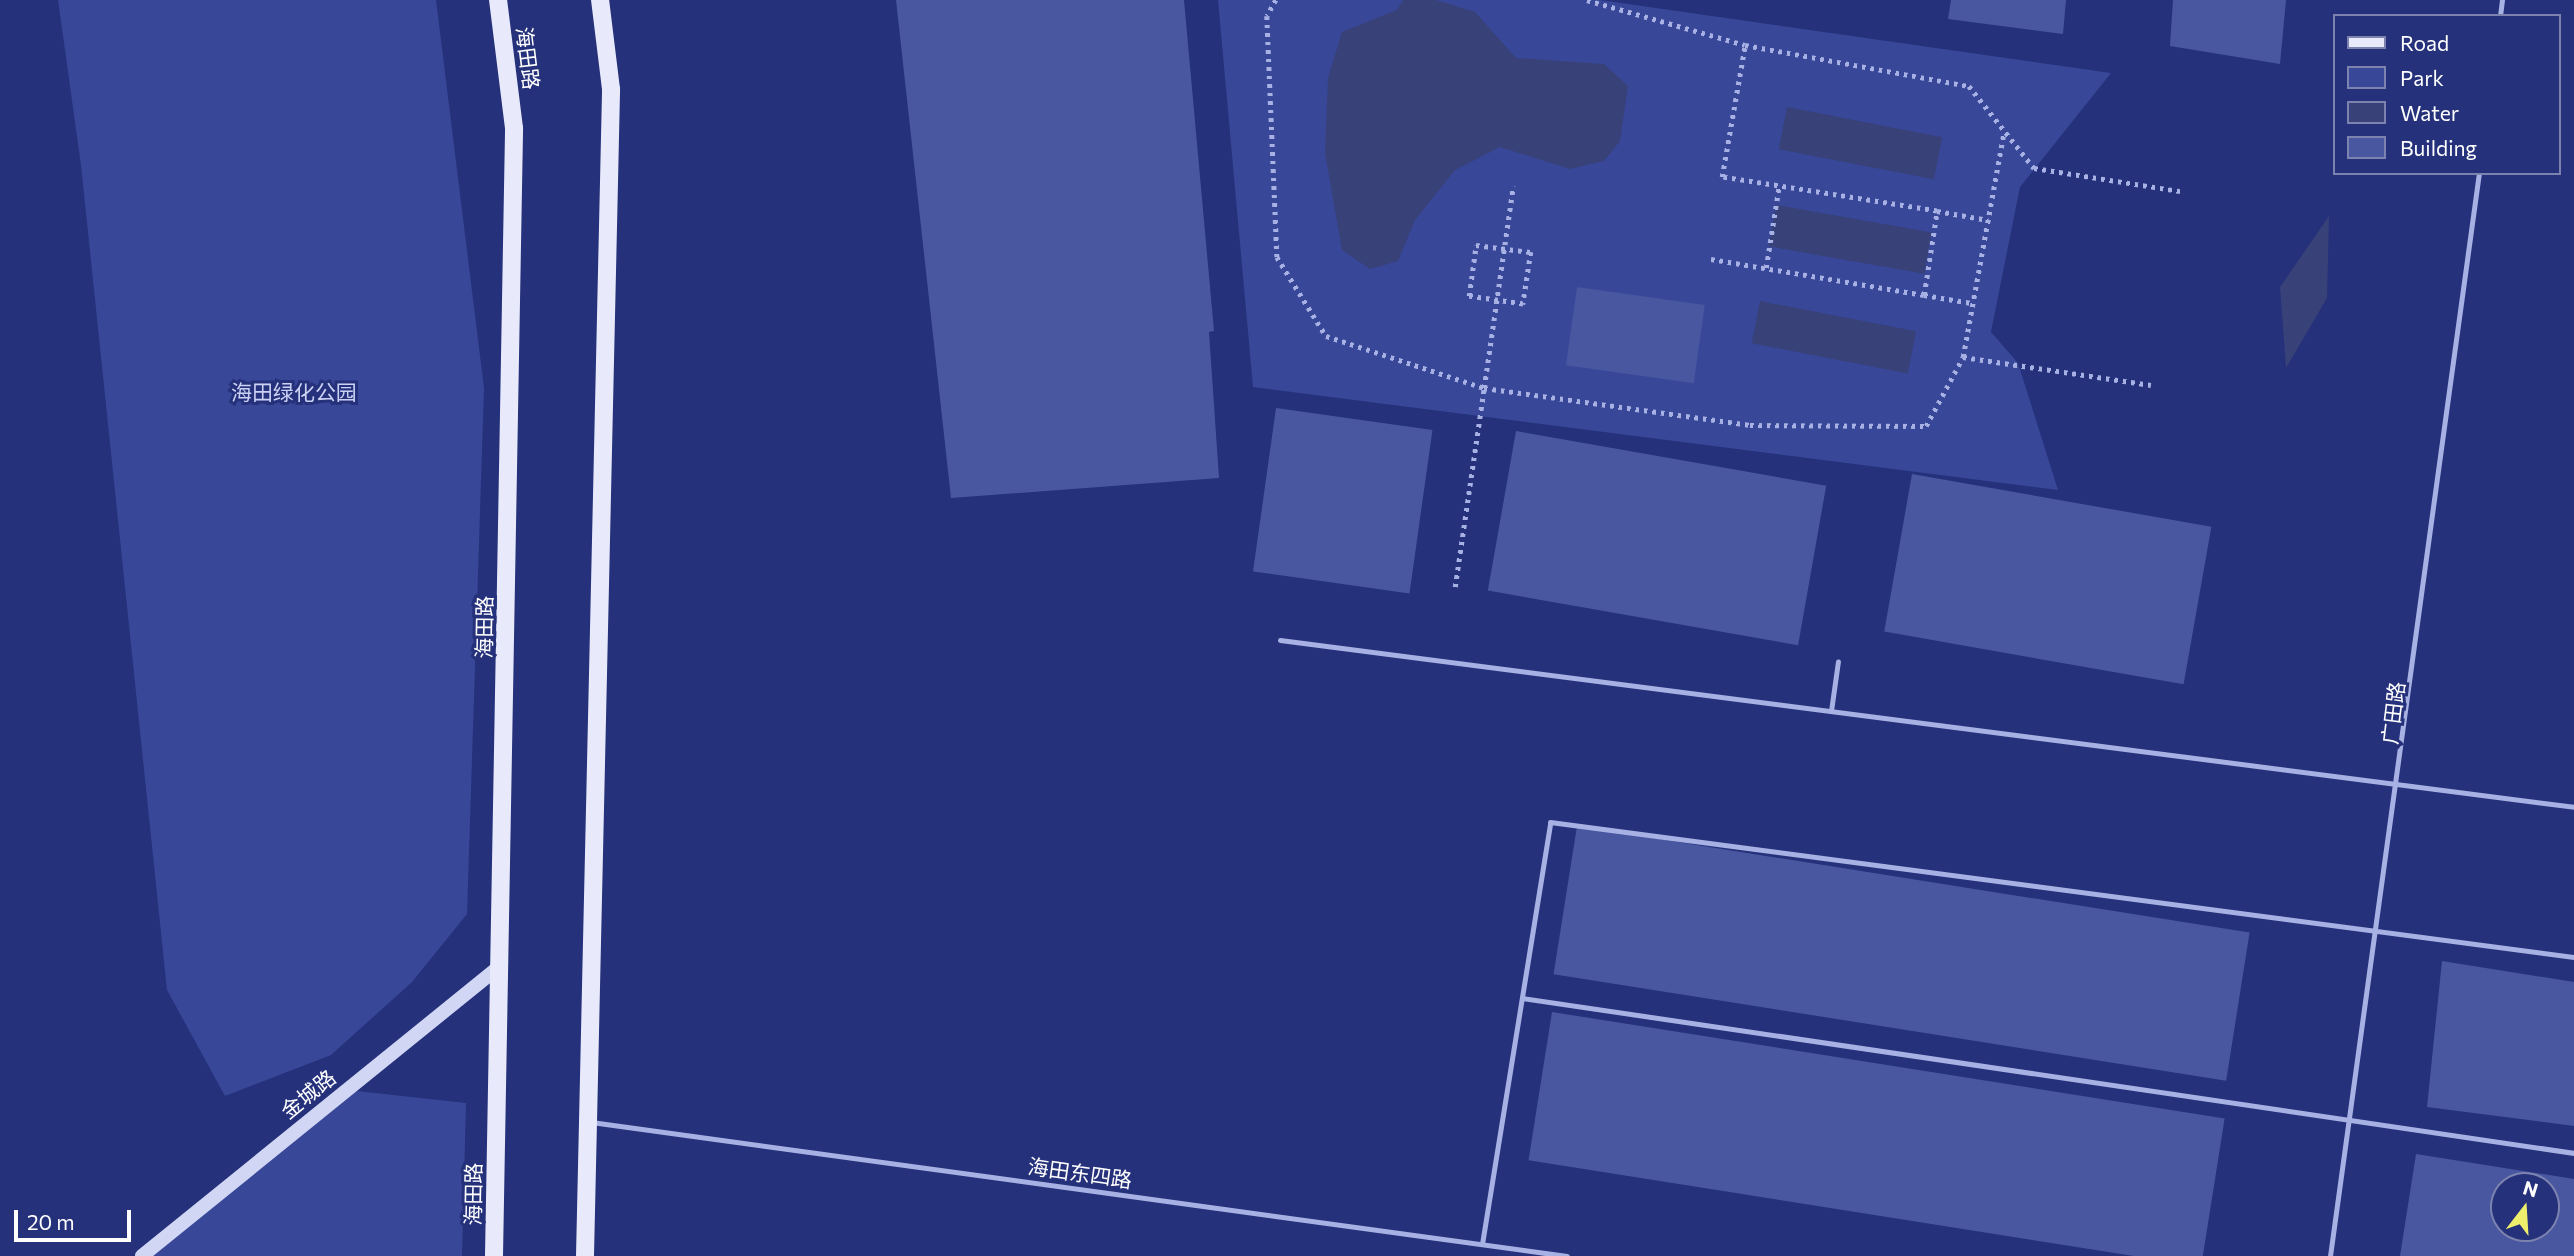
<!DOCTYPE html>
<meta charset="utf-8">
<style>
body{margin:0}
#map{position:relative;width:2574px;height:1256px;overflow:hidden;background:#25317a;font-family:Commissioner,"Noto Sans SC",sans-serif}
div>[style]{position:absolute}
[style*='--x']{left:calc(var(--x)*1px);top:calc(var(--y)*1px);width:calc(var(--w)*1px);rotate:calc(var(--a)*1deg)}
.green>*{inset:0;background:#384798}
.water>*{inset:0;background:#384178;transform-origin:0 0}
.building>*{inset:0;background:#4957a1;transform-origin:0 0}
.path>*{height:4.5px;margin-top:-2.25px;transform-origin:0;background:repeating-linear-gradient(90deg,#a8b1e4 0 3.5px,transparent 0 8.5px)}
.lane>*{height:5px;margin:-2.5px;padding:0 2.5px;transform-origin:2.5px;border-radius:2.5px;background:#a8b1e4}
.secondary>*{height:14px;margin:-7px;padding:0 7px;transform-origin:7px;border-radius:7px;background:#d1d6f4}
.primary>*{height:18px;margin:-9px;padding:0 9px;transform-origin:9px;border-radius:9px;background:#e8eafc}
span{translate:-50% -50%;white-space:nowrap;text-align:center;line-height:1.15;-webkit-text-stroke:6px #25317a;paint-order:stroke}
.street-label{font-size:21px;color:#fff}
.park-label{font-size:21px;color:#cbd1f4}
.legend{position:absolute;left:2333px;top:14px;width:228px;height:161px;box-sizing:border-box;background:#25317a;border:2px solid #7c83af;margin:0;padding:9px 12px;list-style:none;font-size:21px;color:#fff}
.legend li{display:flex;align-items:center;gap:14px;height:35px}
.legend b{width:35px;border:2px solid #7c83af}
.north{position:absolute;left:2490px;top:1172px;width:70px;height:70px;box-sizing:border-box;background:#25317a;border:2px solid #7c83af;border-radius:50%;rotate:17deg;font-size:19px;font-weight:700;line-height:28px;text-align:center;color:#fff}
.north::after{content:'';display:block;margin:auto;width:24px;height:32px;background:#edee6c;clip-path:polygon(50% 0,100% 100%,50% 72%,0 100%)}
.scale{position:absolute;left:14px;top:1210px;width:117px;height:32px;box-sizing:border-box;border:4px solid #fff;border-top:0;padding-left:9px;font-size:21px;line-height:24px;white-space:nowrap;color:#fff;-webkit-text-stroke:5px #25317a;paint-order:stroke}
</style>
<div id="map">
<div class="green">
<i style="clip-path:polygon(58px 0,436px 0,484px 388px,467px 914px,412px 982px,331px 1055px,225px 1096px,167px 990px,81px 165px)"></i>
<i style="clip-path:polygon(1218px 0,1600px 0,2111px 73px,2020px 187px,1991px 332px,2018px 363px,2058px 490px,1253px 387px)"></i>
<i style="clip-path:polygon(347px 1090px,466px 1103px,462px 1256px,142px 1256px)"></i>
</div>
<div class="water">
<i style="clip-path:polygon(1403px 0,1436px 0,1475px 12px,1516px 58px,1604px 64px,1628px 86px,1620px 141px,1604px 161px,1570px 169px,1500px 147px,1455px 170px,1415px 220px,1398px 261px,1370px 269px,1342px 250px,1325px 153px,1328px 78px,1342px 32px,1397px 10px)"></i>
<i style="left:1787px;top:107px;width:158px;height:43px;rotate:11deg"></i>
<i style="left:1776px;top:205px;width:158px;height:42px;rotate:10deg"></i>
<i style="clip-path:polygon(2329px 216px,2327px 298px,2286px 368px,2280px 287px)"></i>
<i style="left:1760px;top:301px;width:159px;height:43px;rotate:11deg"></i>
</div>
<div class="building">
<i style="clip-path:polygon(896px 0,1184px 0,1214px 331px,1209px 332px,1219px 478px,951px 498px)"></i>
<i style="clip-path:polygon(1951px 0,2066px 0,2063px 34px,1948px 19px)"></i>
<i style="clip-path:polygon(2173px 0,2286px 0,2280px 64px,2170px 46px)"></i>
<i style="left:1577px;top:287px;width:129px;height:79px;rotate:8deg"></i>
<i style="left:1276px;top:408px;width:158px;height:165px;rotate:8deg"></i>
<i style="left:1516px;top:431px;width:315px;height:162px;rotate:10deg"></i>
<i style="left:1912px;top:474px;width:304px;height:160px;rotate:10deg"></i>
<i style="left:1577px;top:826px;width:681px;height:150px;rotate:9deg"></i>
<i style="clip-path:polygon(2442px 961px,2574px 982px,2574px 1126px,2427px 1107px)"></i>
<i style="left:1552px;top:1012px;width:681px;height:150px;rotate:9deg"></i>
<i style="clip-path:polygon(evenodd,2416px 1154px,2574px 1179px,2574px 1256px,2400px 1256px,2416px 1154px,2504px 1186px,2546px 1186px,2546px 1228px,2504px 1228px,2504px 1186px)"></i>
</div>
<div class="path">
<i style="--x:1276;--y:0;--w:18;--a:119"></i>
<i style="--x:1267;--y:16;--w:241;--a:87.6"></i>
<i style="--x:1277;--y:257;--w:93;--a:58.2"></i>
<i style="--x:1326;--y:336;--w:166;--a:18.2"></i>
<i style="--x:1484;--y:388;--w:204;--a:-81.8"></i>
<i style="--x:1587;--y:0;--w:164;--a:15.9"></i>
<i style="--x:1745;--y:45;--w:228;--a:10.4"></i>
<i style="--x:1969;--y:86;--w:105;--a:51.6"></i>
<i style="--x:2034;--y:168;--w:148;--a:9"></i>
<i style="--x:1937;--y:211;--w:52;--a:10"></i>
<i style="--x:1476;--y:245;--w:55;--a:7.3"></i>
<i style="--x:1531;--y:252;--w:53;--a:98.7"></i>
<i style="--x:1523;--y:304;--w:55;--a:-171.6"></i>
<i style="--x:1469;--y:296;--w:51;--a:-82.2"></i>
<i style="--x:1711;--y:259;--w:216;--a:9.6"></i>
<i style="--x:1924;--y:295;--w:85;--a:-81.2"></i>
<i style="--x:1937;--y:211;--w:218;--a:-171"></i>
<i style="--x:1722;--y:177;--w:134;--a:-80.1"></i>
<i style="--x:1766;--y:268;--w:83;--a:-81"></i>
<i style="--x:1924;--y:295;--w:48;--a:9.7"></i>
<i style="--x:1963;--y:357;--w:229;--a:-79.7"></i>
<i style="--x:1455;--y:587;--w:201;--a:-81.7"></i>
<i style="--x:1484;--y:388;--w:269;--a:7.9"></i>
<i style="--x:1750;--y:425;--w:176;--a:0.3"></i>
<i style="--x:1926;--y:426;--w:78;--a:-61.8"></i>
<i style="--x:1963;--y:357;--w:190;--a:8.5"></i>
</div>
<div class="lane">
<i style="--x:2500;--y:16;--w:16;--a:-83"></i>
<i style="--x:1280;--y:640;--w:1305;--a:7.35"></i>
<i style="--x:1831;--y:711;--w:50;--a:-82"></i>
<i style="--x:1522;--y:998;--w:1063;--a:8.38"></i>
<i style="--x:591;--y:1122;--w:985;--a:7.82"></i>
<i style="--x:1482;--y:1244;--w:427;--a:-80.8"></i>
<i style="--x:1550;--y:822;--w:1033;--a:7.51"></i>
<i style="--x:2330;--y:1256;--w:1093;--a:-82.17"></i>
</div>
<div class="secondary">
<i style="--x:142;--y:1256;--w:462;--a:-39"></i>
</div>
<div class="primary">
<i style="--x:494;--y:1256;--w:1128;--a:-88.98"></i>
<i style="--x:514;--y:128;--w:129;--a:-97.1"></i>
<i style="--x:585;--y:1256;--w:1167;--a:-88.72"></i>
<i style="--x:611;--y:89;--w:90;--a:-97"></i>
</div>
<div class="street-label">
<span style="left:528px;top:58px;rotate:83deg">海田路</span>
<span style="left:484px;top:627px;rotate:-89deg">海田路</span>
<span style="left:2393px;top:713px;rotate:-83deg">广田路</span>
<span style="left:308px;top:1094px;rotate:-39deg">金城路</span>
<span style="left:1080px;top:1173px;rotate:8deg">海田东四路</span>
<span style="left:473px;top:1194px;rotate:-89deg">海田路</span>
</div>
<div class="park-label">
<span style="left:294px;top:392px">海田绿化公园</span>
</div>
<ul class="legend">
<li><b style="height:9px;background:#e8eafc"></b>Road</li>
<li><b style="height:19px;background:#384798"></b>Park</li>
<li><b style="height:19px;background:#384178"></b>Water</li>
<li><b style="height:19px;background:#4957a1"></b>Building</li>
</ul>
<div class="north">N</div>
<div class="scale">20 m</div>
</div>
